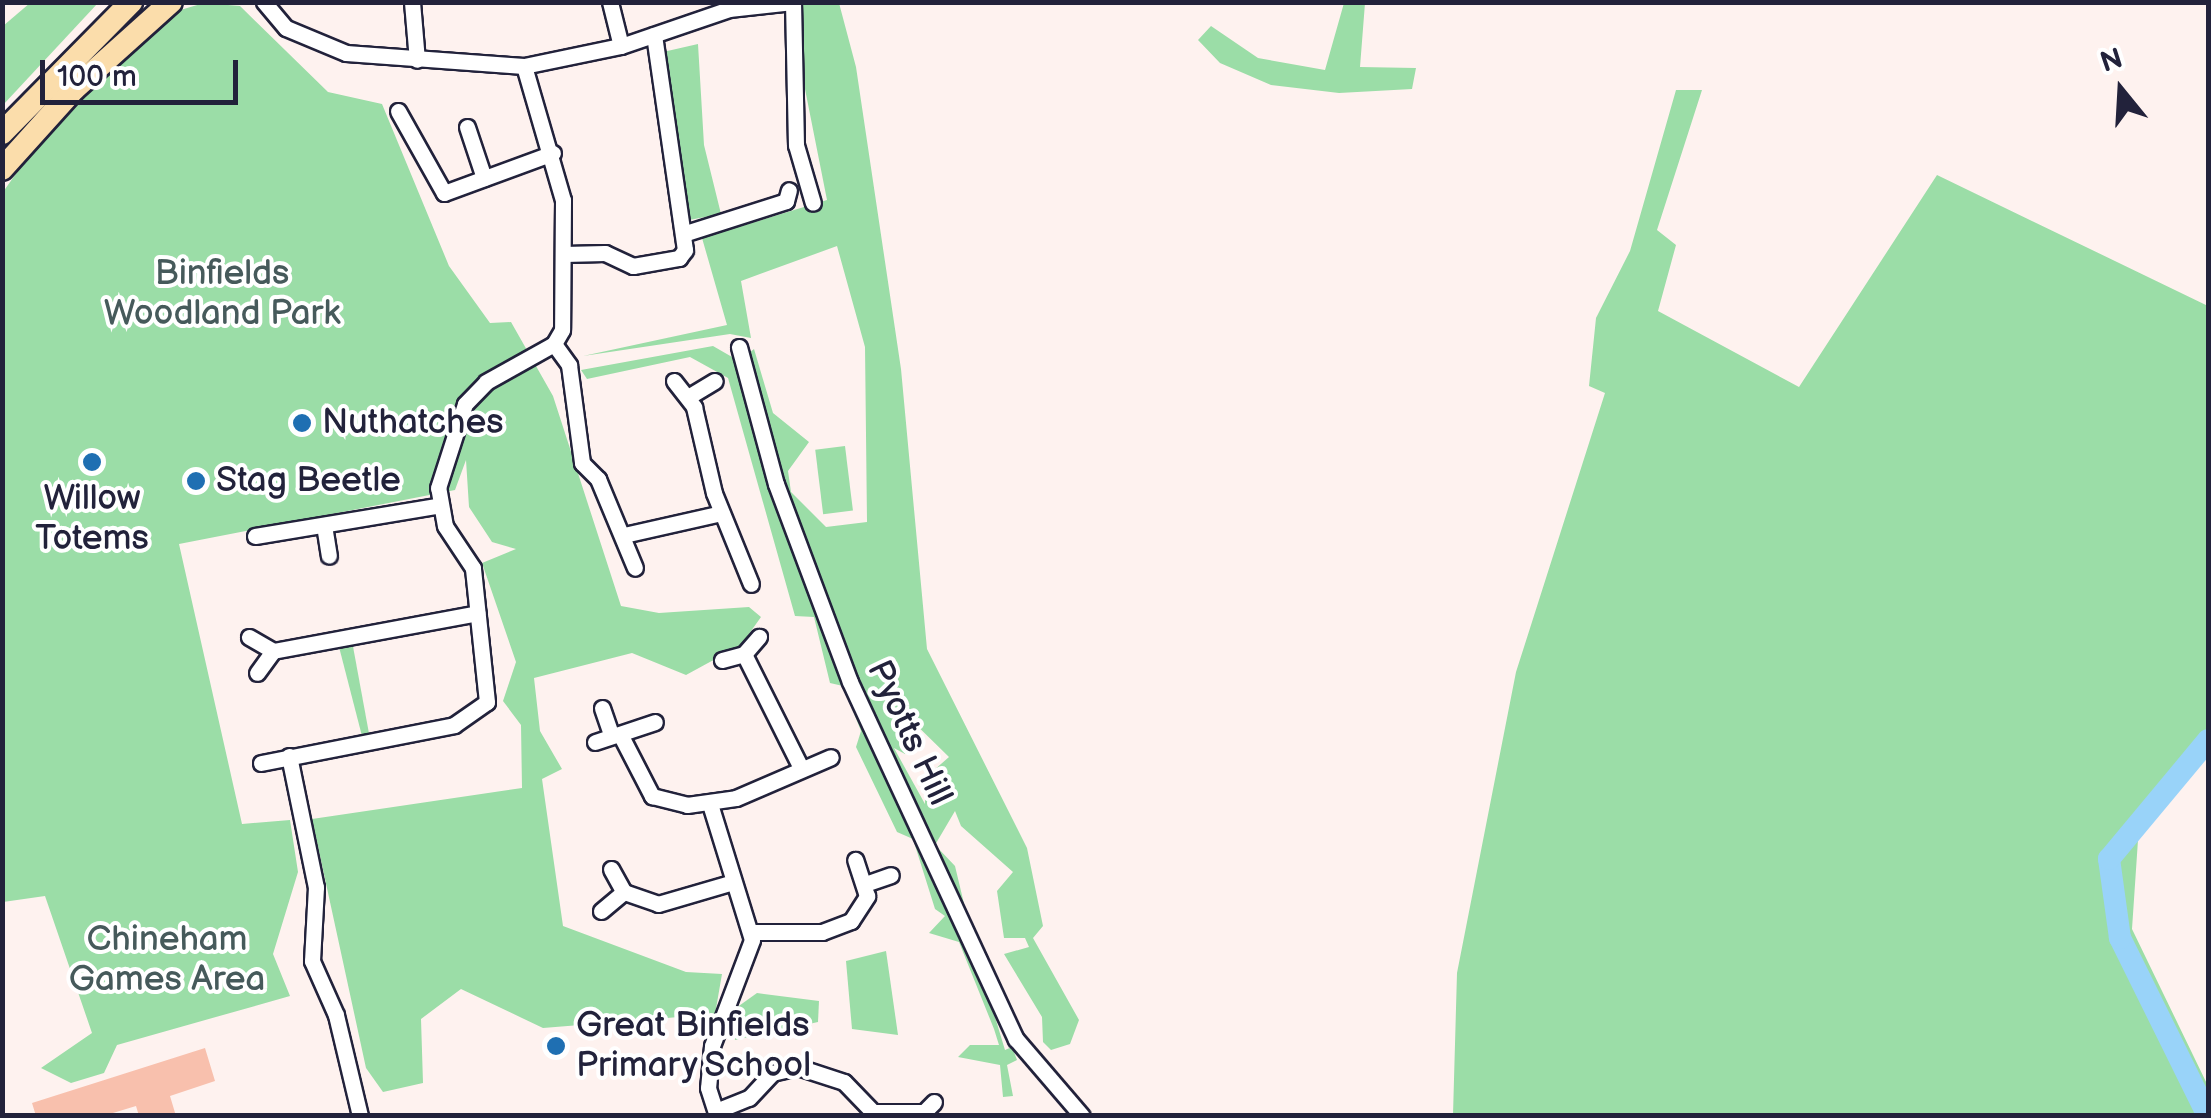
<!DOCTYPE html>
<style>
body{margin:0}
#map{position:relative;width:2211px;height:1118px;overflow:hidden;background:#fef2ef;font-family:"Balsamiq Sans",sans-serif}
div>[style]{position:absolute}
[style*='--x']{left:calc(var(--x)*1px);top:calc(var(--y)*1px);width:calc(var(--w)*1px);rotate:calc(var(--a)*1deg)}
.green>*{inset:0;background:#9bdda7;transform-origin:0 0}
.river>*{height:22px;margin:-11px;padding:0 11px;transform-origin:11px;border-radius:11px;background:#99d3f9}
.building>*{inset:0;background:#f8c0ad}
.roads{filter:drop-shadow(2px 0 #22223b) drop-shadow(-2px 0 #22223b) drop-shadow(0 2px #22223b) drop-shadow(0 -2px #22223b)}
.minor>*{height:15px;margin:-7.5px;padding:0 7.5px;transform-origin:7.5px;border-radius:7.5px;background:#fff}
.highway>*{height:22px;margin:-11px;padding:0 11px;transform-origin:11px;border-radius:11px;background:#fbddab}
.dots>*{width:28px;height:28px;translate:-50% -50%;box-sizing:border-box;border:5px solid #fff;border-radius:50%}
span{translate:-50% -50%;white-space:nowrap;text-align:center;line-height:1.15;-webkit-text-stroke:8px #fff;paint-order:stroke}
.park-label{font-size:35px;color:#465a5b}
.poi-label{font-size:35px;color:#22223b}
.left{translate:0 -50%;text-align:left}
.street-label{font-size:35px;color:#22223b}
.frame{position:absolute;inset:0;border:5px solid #22223b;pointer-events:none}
.north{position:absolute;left:2071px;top:40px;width:100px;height:100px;-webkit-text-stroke:8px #fff;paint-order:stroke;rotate:342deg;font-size:28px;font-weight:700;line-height:40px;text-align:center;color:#22223b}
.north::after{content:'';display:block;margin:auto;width:35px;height:45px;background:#22223b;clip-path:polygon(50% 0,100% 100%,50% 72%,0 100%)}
.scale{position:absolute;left:40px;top:60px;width:198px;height:45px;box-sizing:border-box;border:5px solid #22223b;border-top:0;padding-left:12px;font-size:30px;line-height:35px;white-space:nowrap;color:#22223b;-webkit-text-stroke:8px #fff;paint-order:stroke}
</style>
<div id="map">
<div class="green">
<i style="clip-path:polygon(30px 3px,98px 3px,3px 105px,3px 26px)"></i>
<i style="clip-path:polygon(204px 3px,240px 6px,328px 92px,382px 104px,449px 266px,490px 323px,511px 322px,553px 396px,621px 606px,659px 613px,749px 607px,761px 617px,741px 645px,686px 675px,632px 653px,534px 678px,540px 731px,562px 769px,542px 779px,563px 926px,686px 972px,722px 974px,713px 1026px,679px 1017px,543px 1028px,461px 989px,421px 1019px,423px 1083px,383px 1092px,366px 1068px,312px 819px,522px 788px,521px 725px,503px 701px,516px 662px,482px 563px,516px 549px,492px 542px,469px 507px,466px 460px,455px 490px,179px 544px,242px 824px,290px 820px,298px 872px,273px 954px,290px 996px,117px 1045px,104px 1073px,71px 1083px,41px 1068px,92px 1033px,45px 896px,3px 902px,3px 192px,44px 134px,177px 11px)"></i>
<i style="clip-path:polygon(evenodd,802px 3px,839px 3px,856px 67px,901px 369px,927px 649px,1027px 848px,1043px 926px,1033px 938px,1079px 1020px,1070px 1044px,1051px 1050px,1043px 1042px,1042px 1017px,1004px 954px,1029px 947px,1025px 938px,1004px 938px,997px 891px,1013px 872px,961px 826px,955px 811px,935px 845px,955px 866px,966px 912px,993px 969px,982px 974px,1005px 1050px,1012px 1047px,1017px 1060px,1007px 1065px,1013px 1096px,1003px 1097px,1000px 1065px,958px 1057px,970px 1045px,999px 1045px,994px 1029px,959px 942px,929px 933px,945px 916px,935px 909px,913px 839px,897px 832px,856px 747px,861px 731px,843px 686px,830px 683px,814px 617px,795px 616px,728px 378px,690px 357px,587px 379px,581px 370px,713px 346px,739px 361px,754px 349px,773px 413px,809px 442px,788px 471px,791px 492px,826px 527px,867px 522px,865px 347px,837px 246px,741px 281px,751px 338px,730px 334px,583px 356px,727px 325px,702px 238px,827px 200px,804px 84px,802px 3px,901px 710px,949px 757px,925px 778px,925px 804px,894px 748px,905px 754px,912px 742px,896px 731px,901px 710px)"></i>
<i style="clip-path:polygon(1344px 3px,1365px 3px,1360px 67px,1416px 68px,1412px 89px,1339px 93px,1271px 85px,1220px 63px,1198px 40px,1211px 26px,1258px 58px,1325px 70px)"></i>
<i style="clip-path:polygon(698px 44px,704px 145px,721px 214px,689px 220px,667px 132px,663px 52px)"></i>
<i style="clip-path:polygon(1676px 90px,1702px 90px,1657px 230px,1676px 245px,1658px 311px,1799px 387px,1937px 175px,2208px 306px,2208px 749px,2138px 840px,2132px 929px,2208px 1086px,2208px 1115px,1453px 1115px,1457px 973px,1516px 672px,1605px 393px,1589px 386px,1596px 318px,1630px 251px)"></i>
<i style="left:845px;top:446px;width:65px;height:30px;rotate:83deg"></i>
<i style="clip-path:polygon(352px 641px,370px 739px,363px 740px,338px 643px)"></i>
<i style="clip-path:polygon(886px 951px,898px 1035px,852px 1029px,846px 961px)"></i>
<i style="clip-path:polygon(757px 993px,819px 1001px,818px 1022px,735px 1040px,736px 1008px)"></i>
</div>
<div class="river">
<i style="--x:2208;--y:1116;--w:199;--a:-116.3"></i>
<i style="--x:2120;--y:938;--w:80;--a:-97.9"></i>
<i style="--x:2109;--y:859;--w:155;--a:-50.2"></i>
</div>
<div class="building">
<i style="clip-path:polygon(205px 1048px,215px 1081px,170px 1096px,176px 1116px,139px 1116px,136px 1106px,103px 1116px,36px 1116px,32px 1103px)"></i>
</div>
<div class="roads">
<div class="minor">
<i style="--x:264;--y:2;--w:34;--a:50"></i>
<i style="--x:286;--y:28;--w:65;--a:22.6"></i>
<i style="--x:346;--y:53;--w:178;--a:4.2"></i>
<i style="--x:524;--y:66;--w:99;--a:-11.7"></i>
<i style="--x:621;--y:46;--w:114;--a:-18.9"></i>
<i style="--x:729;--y:9;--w:64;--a:-6.2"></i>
<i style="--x:793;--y:2;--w:143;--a:88.8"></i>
<i style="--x:796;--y:145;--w:60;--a:73.7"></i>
<i style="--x:412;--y:2;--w:58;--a:85.1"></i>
<i style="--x:610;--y:2;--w:45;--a:76"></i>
<i style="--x:524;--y:66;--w:140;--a:73.8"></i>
<i style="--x:563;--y:200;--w:130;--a:90.4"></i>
<i style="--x:562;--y:330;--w:16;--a:120"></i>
<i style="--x:398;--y:111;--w:94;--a:60.7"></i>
<i style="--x:444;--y:193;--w:116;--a:-20.2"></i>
<i style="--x:467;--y:127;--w:54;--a:71.6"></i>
<i style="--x:686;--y:233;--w:105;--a:-17.7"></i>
<i style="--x:786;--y:201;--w:11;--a:-75"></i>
<i style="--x:564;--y:254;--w:41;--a:-1.4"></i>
<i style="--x:605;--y:253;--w:31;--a:25"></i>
<i style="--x:633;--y:266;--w:47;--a:-9.9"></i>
<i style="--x:679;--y:258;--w:10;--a:-53"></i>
<i style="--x:685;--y:250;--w:217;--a:-98.2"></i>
<i style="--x:554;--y:344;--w:26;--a:54"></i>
<i style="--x:569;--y:365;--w:99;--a:82.4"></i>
<i style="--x:582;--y:463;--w:23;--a:45"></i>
<i style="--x:598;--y:479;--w:96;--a:67.4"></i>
<i style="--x:739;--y:347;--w:142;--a:74.9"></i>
<i style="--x:776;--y:484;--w:211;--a:69.5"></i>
<i style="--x:850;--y:682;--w:394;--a:65.1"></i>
<i style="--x:1016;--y:1039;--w:101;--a:49.4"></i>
<i style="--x:674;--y:381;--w:33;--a:52"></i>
<i style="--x:694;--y:407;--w:88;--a:76.9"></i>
<i style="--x:714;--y:493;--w:98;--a:67.9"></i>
<i style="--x:688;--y:397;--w:31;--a:-31"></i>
<i style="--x:324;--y:525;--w:31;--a:81"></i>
<i style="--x:624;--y:535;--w:100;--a:-12.7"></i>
<i style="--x:255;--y:536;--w:184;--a:-9.4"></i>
<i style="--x:249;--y:637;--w:28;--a:30"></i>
<i style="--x:273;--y:651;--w:27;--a:126"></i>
<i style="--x:273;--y:651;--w:208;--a:-10.5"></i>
<i style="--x:744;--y:654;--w:127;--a:63.4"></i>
<i style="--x:722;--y:660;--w:23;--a:-15"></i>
<i style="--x:744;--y:654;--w:23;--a:-49"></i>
<i style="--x:602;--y:708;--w:28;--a:71"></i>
<i style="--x:621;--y:736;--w:68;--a:62.7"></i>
<i style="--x:652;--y:796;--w:36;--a:14"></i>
<i style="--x:687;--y:805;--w:49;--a:-8.1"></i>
<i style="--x:736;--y:798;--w:103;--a:-23.3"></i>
<i style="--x:595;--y:742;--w:63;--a:-18.4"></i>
<i style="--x:289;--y:756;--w:134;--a:78.4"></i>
<i style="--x:316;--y:887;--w:74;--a:93.1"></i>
<i style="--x:312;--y:961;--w:59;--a:66"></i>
<i style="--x:336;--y:1015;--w:104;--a:76.6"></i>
<i style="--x:261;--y:763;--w:197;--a:-11.1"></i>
<i style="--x:454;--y:725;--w:40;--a:-34.9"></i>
<i style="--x:487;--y:702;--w:135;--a:-96"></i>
<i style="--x:473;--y:568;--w:50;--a:-123.7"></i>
<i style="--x:445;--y:526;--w:39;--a:-100"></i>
<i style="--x:438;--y:488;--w:88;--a:-72.2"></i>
<i style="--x:465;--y:404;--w:30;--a:-46"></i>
<i style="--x:486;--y:382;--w:78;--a:-29.2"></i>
<i style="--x:710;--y:804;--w:142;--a:72.8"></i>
<i style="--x:752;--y:940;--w:113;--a:110.7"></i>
<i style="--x:712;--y:1046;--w:42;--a:95.4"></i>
<i style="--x:708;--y:1088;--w:29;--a:72"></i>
<i style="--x:611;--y:869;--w:26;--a:61"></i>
<i style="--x:624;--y:892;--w:36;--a:19"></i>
<i style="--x:658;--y:904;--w:78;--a:-16.3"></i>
<i style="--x:868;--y:883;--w:24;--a:-19"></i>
<i style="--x:601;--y:911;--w:30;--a:-40"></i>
<i style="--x:751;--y:932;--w:71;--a:0"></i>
<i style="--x:822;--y:932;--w:31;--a:-21"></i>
<i style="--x:851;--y:921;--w:30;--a:-57"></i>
<i style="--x:867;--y:896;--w:38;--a:-108"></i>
<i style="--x:716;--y:1111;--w:35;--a:-22"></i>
<i style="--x:749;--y:1098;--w:34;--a:-47"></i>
<i style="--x:772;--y:1073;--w:27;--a:-13"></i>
<i style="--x:798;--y:1067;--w:48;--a:18.1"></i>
<i style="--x:844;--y:1082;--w:42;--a:46"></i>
<i style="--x:873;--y:1112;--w:51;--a:0"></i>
<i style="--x:924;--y:1112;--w:14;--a:-45"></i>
</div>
<div class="highway">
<i style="--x:2;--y:133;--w:184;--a:-45.4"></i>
<i style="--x:2;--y:169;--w:108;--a:-48"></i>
<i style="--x:74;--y:89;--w:130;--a:-41.9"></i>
</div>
</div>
<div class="dots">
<i style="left:302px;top:423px;background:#1f6fb2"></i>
<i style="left:92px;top:462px;background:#1f6fb2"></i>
<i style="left:196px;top:481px;background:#1f6fb2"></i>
<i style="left:556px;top:1046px;background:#1f6fb2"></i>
</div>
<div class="park-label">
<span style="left:222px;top:294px">Binfields<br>Woodland Park</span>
<span style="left:167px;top:960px">Chineham<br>Games Area</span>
</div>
<div class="poi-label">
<span class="left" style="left:322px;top:423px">Nuthatches</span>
<span class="left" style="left:216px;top:481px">Stag Beetle</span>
<span style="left:92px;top:519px">Willow<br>Totems</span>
<span class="left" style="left:576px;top:1046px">Great Binfields<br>Primary School</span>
</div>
<div class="street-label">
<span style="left:909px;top:733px;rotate:65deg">Pyotts Hill</span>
</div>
<div class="frame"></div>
<div class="north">N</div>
<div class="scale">100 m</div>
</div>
